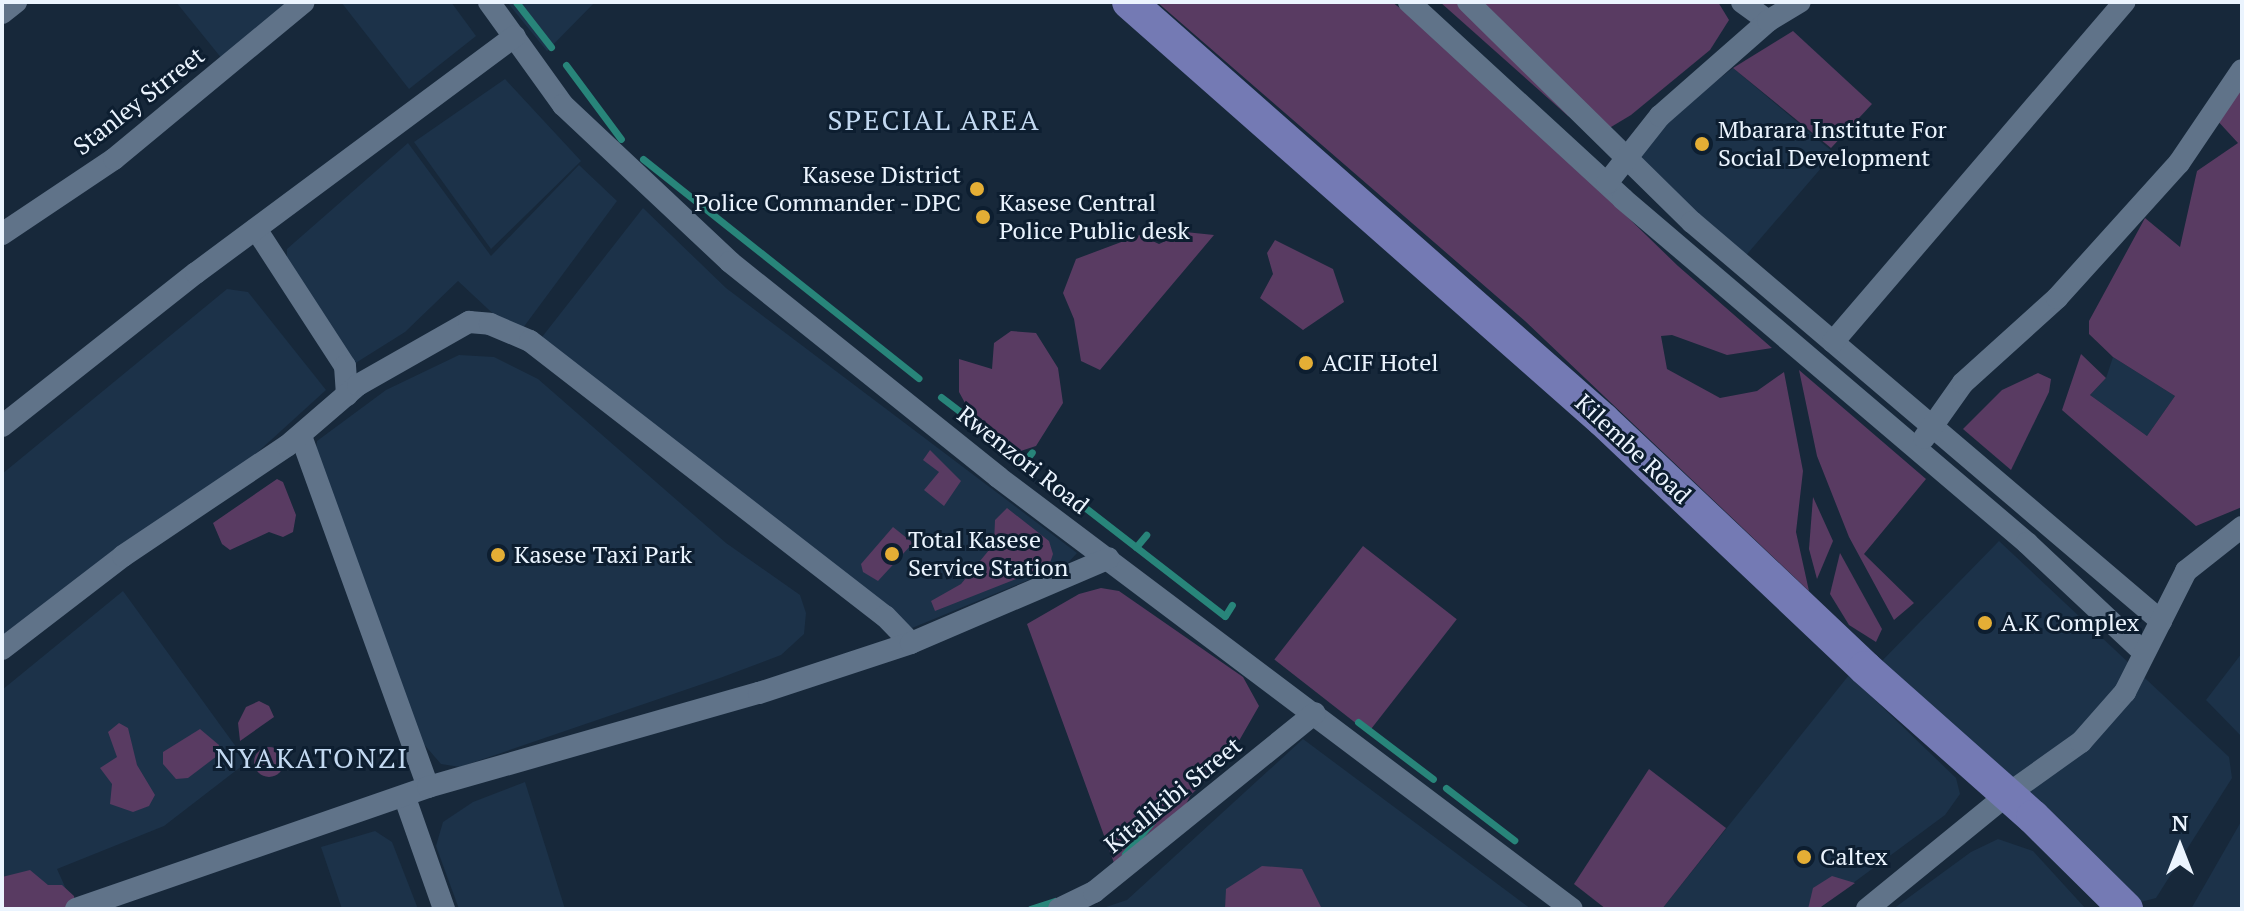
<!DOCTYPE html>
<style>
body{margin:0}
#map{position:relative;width:2244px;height:911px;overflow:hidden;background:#17283a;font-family:"PT Serif",serif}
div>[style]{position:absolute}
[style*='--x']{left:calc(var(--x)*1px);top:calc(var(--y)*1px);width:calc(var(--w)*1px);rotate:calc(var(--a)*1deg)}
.built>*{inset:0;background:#1c3249}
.green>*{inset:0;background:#593b62;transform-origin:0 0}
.round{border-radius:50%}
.stream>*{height:7px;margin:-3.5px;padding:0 3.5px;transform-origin:3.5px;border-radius:3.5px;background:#28857a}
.minor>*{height:22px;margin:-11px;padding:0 11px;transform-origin:11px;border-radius:11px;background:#607389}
.primary>*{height:34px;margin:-17px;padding:0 17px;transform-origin:17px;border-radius:17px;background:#747ab4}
.dots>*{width:22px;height:22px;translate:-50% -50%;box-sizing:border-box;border:4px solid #0d1e30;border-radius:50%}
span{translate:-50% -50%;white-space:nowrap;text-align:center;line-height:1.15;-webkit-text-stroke:6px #0d1e30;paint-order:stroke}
.street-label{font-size:24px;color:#ebf4fe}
.poi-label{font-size:24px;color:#ebf4fe}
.left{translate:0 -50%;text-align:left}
.right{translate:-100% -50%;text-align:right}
.quarter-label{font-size:28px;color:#c3d9f1;letter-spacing:2px}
.frame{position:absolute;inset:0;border:4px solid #ebf4fe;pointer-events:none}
.north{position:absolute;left:2140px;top:807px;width:80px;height:80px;-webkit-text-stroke:6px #0d1e30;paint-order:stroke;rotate:0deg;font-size:22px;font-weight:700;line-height:32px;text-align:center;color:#ebf4fe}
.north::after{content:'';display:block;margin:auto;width:28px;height:36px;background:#ebf4fe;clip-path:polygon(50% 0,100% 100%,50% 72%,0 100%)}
</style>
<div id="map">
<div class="built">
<i style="clip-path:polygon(176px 2px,290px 2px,227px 65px)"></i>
<i style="clip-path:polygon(341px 2px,451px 2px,476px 36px,409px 89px)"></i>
<i style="clip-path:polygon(507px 2px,595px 2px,547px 51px)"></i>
<i style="clip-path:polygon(1733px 68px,1834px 153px,1736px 267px,1635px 154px,1655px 129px)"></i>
<i style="clip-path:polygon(505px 79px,581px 161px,491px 249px,414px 142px)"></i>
<i style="clip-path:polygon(408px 143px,491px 256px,579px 165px,617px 201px,517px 336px,458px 281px,405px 332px,354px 364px,287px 276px,287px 249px)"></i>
<i style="clip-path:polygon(643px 208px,726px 288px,1077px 553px,1067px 564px,912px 628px,535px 346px)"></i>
<i style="clip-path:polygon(227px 289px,248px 292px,326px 390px,236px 472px,2px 653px,2px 474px)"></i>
<i style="clip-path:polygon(459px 355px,494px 357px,538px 379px,726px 543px,800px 595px,806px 613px,804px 634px,781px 655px,720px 678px,460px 767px,441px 764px,415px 734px,315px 458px,317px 441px,386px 390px)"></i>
<i style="clip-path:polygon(2113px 357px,2175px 396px,2147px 436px,2090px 395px,2106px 378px)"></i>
<i style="clip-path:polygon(1999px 541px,2229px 757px,2232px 778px,2156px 898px,2129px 905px,1878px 665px)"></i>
<i style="clip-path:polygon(123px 591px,247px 762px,164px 826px,57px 869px,75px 909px,2px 909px,2px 690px)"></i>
<i style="clip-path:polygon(2242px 653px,2242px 737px,2206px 700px)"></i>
<i style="clip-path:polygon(1849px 675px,1956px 778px,1960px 794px,1945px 815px,1818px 909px,1662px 909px)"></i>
<i style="clip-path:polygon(1303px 739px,1531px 909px,1100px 909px,1127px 900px)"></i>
<i style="clip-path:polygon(525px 782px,565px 909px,459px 909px,436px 846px,443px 822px,473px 802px)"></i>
<i style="clip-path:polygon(2242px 820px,2242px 909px,2191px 909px)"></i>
<i style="clip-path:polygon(375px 831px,392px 842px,418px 909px,342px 909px,321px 847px)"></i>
<i style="clip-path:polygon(1998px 839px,2033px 851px,2086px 909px,1893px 909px,1971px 852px)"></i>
</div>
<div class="green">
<i style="clip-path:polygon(1157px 2px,1392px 2px,1455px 50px,1678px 266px,1772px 348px,1727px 355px,1672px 335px,1661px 336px,1667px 369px,1720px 398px,1757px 391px,1784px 372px,1803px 471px,1796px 532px,1809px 591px,1525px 321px)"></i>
<i style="clip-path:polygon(1440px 2px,1718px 2px,1729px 20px,1710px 50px,1631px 115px,1601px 133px,1568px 116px)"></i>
<i style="clip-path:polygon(1793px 31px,1872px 104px,1831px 148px,1733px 68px)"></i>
<i style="clip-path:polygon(2242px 78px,2242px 507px,2196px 526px,2062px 410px,2081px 354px,2106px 378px,2090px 395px,2147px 436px,2175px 396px,2113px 357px,2089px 334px,2089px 321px,2145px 218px,2180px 247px,2197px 171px,2238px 143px,2215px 118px)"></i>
<i style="clip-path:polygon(1185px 232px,1214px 235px,1100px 370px,1081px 361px,1074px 319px,1063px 293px,1076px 259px,1140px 235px,1159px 244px)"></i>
<i style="clip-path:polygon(1275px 240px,1333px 269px,1344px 302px,1303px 330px,1260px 298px,1273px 274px,1267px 253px)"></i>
<i style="clip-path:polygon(1011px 331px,1036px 333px,1058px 368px,1063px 403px,1036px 446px,1008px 455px,984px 438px,959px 392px,959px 359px,992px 369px,994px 343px)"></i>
<i style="clip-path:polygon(1799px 370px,1926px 479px,1864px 554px,1914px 603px,1894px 620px,1849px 537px,1817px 456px)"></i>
<i style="clip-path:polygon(2038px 373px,2051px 379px,2049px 392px,2011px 470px,1963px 429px,2002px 390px)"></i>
<i style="clip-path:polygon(930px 450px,961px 481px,944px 506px,924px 490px,939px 472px,923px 460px)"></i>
<i style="clip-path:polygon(277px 479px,283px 482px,296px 515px,293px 532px,283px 537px,269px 532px,230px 550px,222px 544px,213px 523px)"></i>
<i style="clip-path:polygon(1813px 497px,1833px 541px,1817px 579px,1809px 549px)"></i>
<i style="clip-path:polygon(1007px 508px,1049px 541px,1053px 554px,1049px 566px,935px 611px,931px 601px,961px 584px,994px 544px,995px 520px)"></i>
<i style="clip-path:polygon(893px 527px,913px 543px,878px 581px,863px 572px,861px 564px)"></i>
<i style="left:1363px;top:546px;width:119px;height:144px;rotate:38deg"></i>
<i style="clip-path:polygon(1840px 553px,1882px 629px,1876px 642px,1849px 625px,1830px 594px)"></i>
<i style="clip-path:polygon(1101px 588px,1119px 591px,1243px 677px,1259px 706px,1232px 753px,1190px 796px,1182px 813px,1114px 863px,1027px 624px,1079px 594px)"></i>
<i style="clip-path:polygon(259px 701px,269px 706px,274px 717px,240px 741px,238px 723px,246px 707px)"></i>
<i style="clip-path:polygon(119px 723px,128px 728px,137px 765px,155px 795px,149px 806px,133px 812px,110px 804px,112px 784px,100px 768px,117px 757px,108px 732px)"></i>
<i style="clip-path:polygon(200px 729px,219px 745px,217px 756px,188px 778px,176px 779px,163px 764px,163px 752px)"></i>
<i class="round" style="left:254px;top:747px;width:30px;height:30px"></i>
<i style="clip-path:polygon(1649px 769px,1726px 828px,1662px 909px,1606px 909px,1574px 884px)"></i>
<i style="clip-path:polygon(1262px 866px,1302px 869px,1322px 909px,1225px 909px,1226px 889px)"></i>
<i style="clip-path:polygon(30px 870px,48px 885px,62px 885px,74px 896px,76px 909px,2px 909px,2px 877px)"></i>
<i style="clip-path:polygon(1832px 876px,1855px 883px,1818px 909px,1808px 909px,1813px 888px)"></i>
</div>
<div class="stream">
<i style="--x:516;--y:2;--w:57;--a:52.1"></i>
<i style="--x:566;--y:65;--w:92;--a:53.4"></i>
<i style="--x:643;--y:159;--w:352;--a:38.5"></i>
<i style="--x:941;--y:397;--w:106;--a:37.3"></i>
<i style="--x:1025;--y:461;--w:11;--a:-52"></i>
<i style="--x:1047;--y:478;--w:225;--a:37.8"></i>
<i style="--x:1225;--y:616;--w:13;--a:-58"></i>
<i style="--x:1136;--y:547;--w:16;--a:-50"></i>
<i style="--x:1358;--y:722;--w:94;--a:37.2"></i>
<i style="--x:1446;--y:788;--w:86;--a:37.4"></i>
<i style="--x:1125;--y:854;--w:53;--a:-50.3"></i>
<i style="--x:1030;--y:909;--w:26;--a:-18"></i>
</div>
<div class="minor">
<i style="--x:489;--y:2;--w:127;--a:54.3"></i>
<i style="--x:563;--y:105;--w:229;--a:43.2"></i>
<i style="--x:730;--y:262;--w:344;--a:38.7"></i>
<i style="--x:998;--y:477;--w:718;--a:36.97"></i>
<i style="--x:1409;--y:2;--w:291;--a:42.6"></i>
<i style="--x:1623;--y:199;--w:531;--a:40.41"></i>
<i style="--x:2027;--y:543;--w:159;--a:43.2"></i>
<i style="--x:1468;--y:2;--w:314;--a:44.5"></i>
<i style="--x:1692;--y:222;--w:616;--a:40.39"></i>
<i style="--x:1742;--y:2;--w:32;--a:36"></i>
<i style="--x:2;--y:13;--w:18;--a:-38"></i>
<i style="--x:1607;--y:183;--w:85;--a:-51.7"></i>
<i style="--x:1660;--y:116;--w:144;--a:-41.3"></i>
<i style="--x:1768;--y:21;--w:37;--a:-31"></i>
<i style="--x:256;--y:229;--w:163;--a:57"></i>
<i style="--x:345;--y:366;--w:29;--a:86"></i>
<i style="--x:2;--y:234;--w:135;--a:-33.8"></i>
<i style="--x:114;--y:159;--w:246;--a:-39.6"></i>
<i style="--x:1833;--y:342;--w:448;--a:-49.4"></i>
<i style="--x:2;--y:426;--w:247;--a:-38.3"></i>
<i style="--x:196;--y:273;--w:397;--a:-36.6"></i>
<i style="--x:301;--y:436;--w:373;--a:70.1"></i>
<i style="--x:1924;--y:438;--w:67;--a:-54.7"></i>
<i style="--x:1963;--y:383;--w:127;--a:-42.1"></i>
<i style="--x:2057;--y:298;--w:182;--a:-47.9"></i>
<i style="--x:2179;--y:163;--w:112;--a:-55.9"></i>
<i style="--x:2;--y:649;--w:153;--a:-37.5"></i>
<i style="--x:123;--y:556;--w:197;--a:-33.9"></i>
<i style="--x:287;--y:446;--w:94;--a:-40.7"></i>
<i style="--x:358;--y:385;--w:128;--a:-29.6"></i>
<i style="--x:469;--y:322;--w:21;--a:5"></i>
<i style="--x:490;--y:324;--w:43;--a:23"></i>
<i style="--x:530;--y:341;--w:449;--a:37.8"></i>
<i style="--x:885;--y:616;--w:37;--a:46"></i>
<i style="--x:405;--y:798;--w:118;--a:70.6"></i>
<i style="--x:76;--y:909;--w:373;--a:-19.1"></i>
<i style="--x:428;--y:787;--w:344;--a:-15.9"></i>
<i style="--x:759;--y:693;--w:160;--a:-18.2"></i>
<i style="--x:911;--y:643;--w:215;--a:-23.2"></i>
<i style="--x:1059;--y:909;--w:39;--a:-26"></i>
<i style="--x:1094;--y:892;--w:284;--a:-39"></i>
<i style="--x:1867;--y:909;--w:182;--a:-39.2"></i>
<i style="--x:2008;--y:794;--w:90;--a:-35.5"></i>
<i style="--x:2081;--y:742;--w:67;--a:-48.7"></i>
<i style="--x:2125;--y:692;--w:136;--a:-63.2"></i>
<i style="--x:2186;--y:571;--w:71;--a:-38.2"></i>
</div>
<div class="primary">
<i style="--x:1129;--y:2;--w:632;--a:41.41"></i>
<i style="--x:1603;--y:420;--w:361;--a:43.4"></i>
<i style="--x:1865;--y:668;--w:225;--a:41.6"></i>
<i style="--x:2033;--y:817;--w:131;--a:44.7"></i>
</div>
<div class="dots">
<i style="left:1702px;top:144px;background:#e4ae35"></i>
<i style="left:977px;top:189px;background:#e4ae35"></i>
<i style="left:983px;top:217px;background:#e4ae35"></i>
<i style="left:1306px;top:363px;background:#e4ae35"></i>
<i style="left:892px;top:554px;background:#e4ae35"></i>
<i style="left:498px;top:555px;background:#e4ae35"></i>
<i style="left:1985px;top:623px;background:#e4ae35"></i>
<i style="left:1804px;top:857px;background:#e4ae35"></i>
</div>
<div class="street-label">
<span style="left:139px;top:101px;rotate:-38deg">Stanley Strreet</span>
<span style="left:1633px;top:449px;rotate:43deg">Kilembe Road</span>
<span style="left:1023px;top:460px;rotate:38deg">Rwenzori Road</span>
<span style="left:1173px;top:795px;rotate:-39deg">Kitalikibi Street</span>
</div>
<div class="poi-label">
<span class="left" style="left:1718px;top:144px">Mbarara Institute For<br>Social Development</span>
<span class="right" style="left:961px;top:189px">Kasese District<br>Police Commander - DPC</span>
<span class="left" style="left:999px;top:217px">Kasese Central<br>Police Public desk</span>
<span class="left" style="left:1322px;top:363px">ACIF Hotel</span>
<span class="left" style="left:908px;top:554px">Total Kasese<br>Service Station</span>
<span class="left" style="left:514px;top:555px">Kasese Taxi Park</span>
<span class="left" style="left:2001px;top:623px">A.K Complex</span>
<span class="left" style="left:1820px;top:857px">Caltex</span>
</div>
<div class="quarter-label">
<span style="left:934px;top:120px">SPECIAL AREA</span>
<span style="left:312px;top:758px">NYAKATONZI</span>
</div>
<div class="frame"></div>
<div class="north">N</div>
</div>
